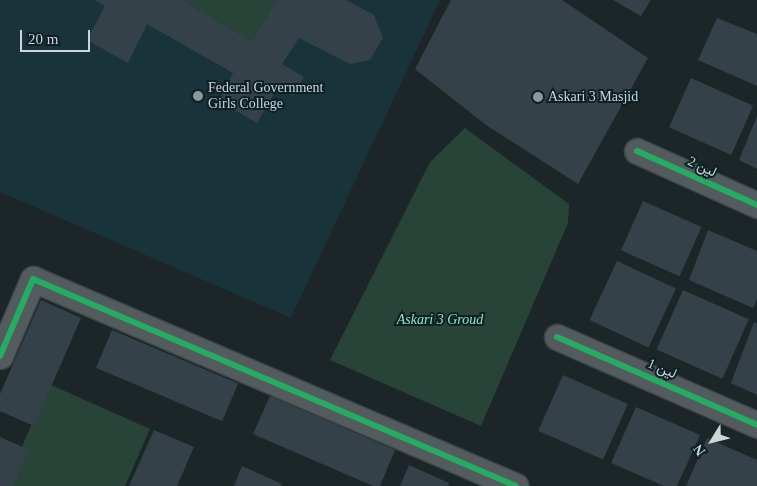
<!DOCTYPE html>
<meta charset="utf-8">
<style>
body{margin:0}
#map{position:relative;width:757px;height:486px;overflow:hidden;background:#1c2629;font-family:"Times New Roman",Vazirmatn,serif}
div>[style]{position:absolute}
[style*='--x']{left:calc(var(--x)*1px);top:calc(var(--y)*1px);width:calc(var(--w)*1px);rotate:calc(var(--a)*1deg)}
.built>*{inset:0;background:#19333a}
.green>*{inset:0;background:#284338}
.building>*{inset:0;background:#354149;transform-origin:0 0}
.roads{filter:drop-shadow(1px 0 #3b4345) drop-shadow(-1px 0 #3b4345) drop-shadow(0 1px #3b4345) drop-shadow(0 -1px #3b4345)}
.street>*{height:25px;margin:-12.5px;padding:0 12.5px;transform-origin:12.5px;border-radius:12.5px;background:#535b5e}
.cycleway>*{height:6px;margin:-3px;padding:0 3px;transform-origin:3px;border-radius:3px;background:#26ab63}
.dots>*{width:14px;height:14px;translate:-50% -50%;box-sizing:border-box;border:2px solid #0d2025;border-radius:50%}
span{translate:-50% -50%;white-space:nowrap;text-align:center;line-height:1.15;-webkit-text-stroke:4px #0d2025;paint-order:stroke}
.poi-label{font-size:14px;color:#cbd6da}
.left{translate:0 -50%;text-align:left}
.street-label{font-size:14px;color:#cbd6da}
.park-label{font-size:14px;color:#90e4be;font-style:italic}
.north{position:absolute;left:687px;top:416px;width:50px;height:50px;-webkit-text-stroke:4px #0d2025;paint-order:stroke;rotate:234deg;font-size:14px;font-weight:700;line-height:20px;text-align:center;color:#cbd6da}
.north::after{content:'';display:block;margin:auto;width:18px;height:22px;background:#cbd6da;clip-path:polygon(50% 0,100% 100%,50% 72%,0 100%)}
.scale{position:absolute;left:20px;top:30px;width:70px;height:22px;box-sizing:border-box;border:2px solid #cbd6da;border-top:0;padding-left:6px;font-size:15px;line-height:18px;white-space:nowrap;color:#cbd6da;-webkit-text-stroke:4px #0d2025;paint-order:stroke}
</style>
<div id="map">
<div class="built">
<i style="clip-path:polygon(0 0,440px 0,291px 318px,0 192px)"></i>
</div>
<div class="green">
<i style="clip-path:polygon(182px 0,276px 0,252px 41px)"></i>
<i style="clip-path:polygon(465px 128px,569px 204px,568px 223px,481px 426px,330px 360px,430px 162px)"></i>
<i style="clip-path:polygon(49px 384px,150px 429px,125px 486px,5px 486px)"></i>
</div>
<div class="building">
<i style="clip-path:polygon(94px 0,182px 0,252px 41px,276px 0,346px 0,374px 15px,383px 38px,370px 60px,350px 64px,299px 38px,282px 64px,304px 77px,293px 96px,278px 87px,257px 123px,219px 101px,233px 73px,147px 24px,128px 63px,87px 40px,105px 6px)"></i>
<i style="clip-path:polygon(451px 0,562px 0,648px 58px,578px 184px,486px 125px,415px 69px)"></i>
<i style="clip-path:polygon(613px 0,651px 0,641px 16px)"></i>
<i style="clip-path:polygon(717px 18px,757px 34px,757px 86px,698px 60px)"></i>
<i style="left:691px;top:78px;width:68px;height:54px;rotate:24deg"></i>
<i style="clip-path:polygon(757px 116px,757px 169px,739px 160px)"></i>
<i style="left:643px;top:201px;width:64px;height:54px;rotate:24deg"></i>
<i style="clip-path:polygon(708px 230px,757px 251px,757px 299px,753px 308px,689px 280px)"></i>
<i style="left:617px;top:261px;width:65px;height:65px;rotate:25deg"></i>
<i style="left:683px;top:290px;width:72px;height:65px;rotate:24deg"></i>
<i style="clip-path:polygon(41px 300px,81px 318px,34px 426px,0 411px,0 394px)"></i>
<i style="clip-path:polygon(754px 322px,757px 324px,757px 395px,731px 383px)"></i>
<i style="left:112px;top:330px;width:137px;height:41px;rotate:23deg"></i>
<i style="left:563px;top:375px;width:71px;height:61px;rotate:24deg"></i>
<i style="clip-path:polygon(270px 396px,395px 450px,380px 486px,373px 486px,253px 434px)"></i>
<i style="clip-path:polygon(636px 407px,700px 435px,677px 486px,664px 486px,611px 463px)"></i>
<i style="clip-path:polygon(154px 430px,194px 447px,177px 486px,129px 486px)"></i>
<i style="clip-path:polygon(0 437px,29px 450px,13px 486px,0 486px)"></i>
<i style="clip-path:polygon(707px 438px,757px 460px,757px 486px,686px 486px)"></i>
<i style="clip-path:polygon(409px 465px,449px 483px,448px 486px,400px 486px)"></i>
<i style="clip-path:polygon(242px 466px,282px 484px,281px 486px,234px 486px)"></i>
</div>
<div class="roads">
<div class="street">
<i style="--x:637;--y:151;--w:132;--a:24.2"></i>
<i style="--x:557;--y:337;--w:219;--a:23.7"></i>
<i style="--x:0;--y:356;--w:84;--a:-66.8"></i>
<i style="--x:33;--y:279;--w:525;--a:23.2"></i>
</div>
</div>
<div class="cycleway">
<i style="--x:637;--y:151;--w:132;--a:24.2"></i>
<i style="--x:557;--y:337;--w:219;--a:23.7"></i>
<i style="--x:0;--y:356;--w:84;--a:-66.8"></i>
<i style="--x:33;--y:279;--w:525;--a:23.2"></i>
</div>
<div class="dots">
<i style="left:198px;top:96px;background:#8e989c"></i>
<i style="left:538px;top:97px;background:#8e989c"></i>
</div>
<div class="poi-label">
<span class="left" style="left:208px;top:96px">Federal Government<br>Girls College</span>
<span class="left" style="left:548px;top:97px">Askari 3 Masjid</span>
</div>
<div class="street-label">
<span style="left:702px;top:167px;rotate:25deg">لین 2</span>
<span style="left:662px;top:369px;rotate:24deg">لین 1</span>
</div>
<div class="park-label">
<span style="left:440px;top:320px">Askari 3 Groud</span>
</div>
<div class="north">N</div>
<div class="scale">20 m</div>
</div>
